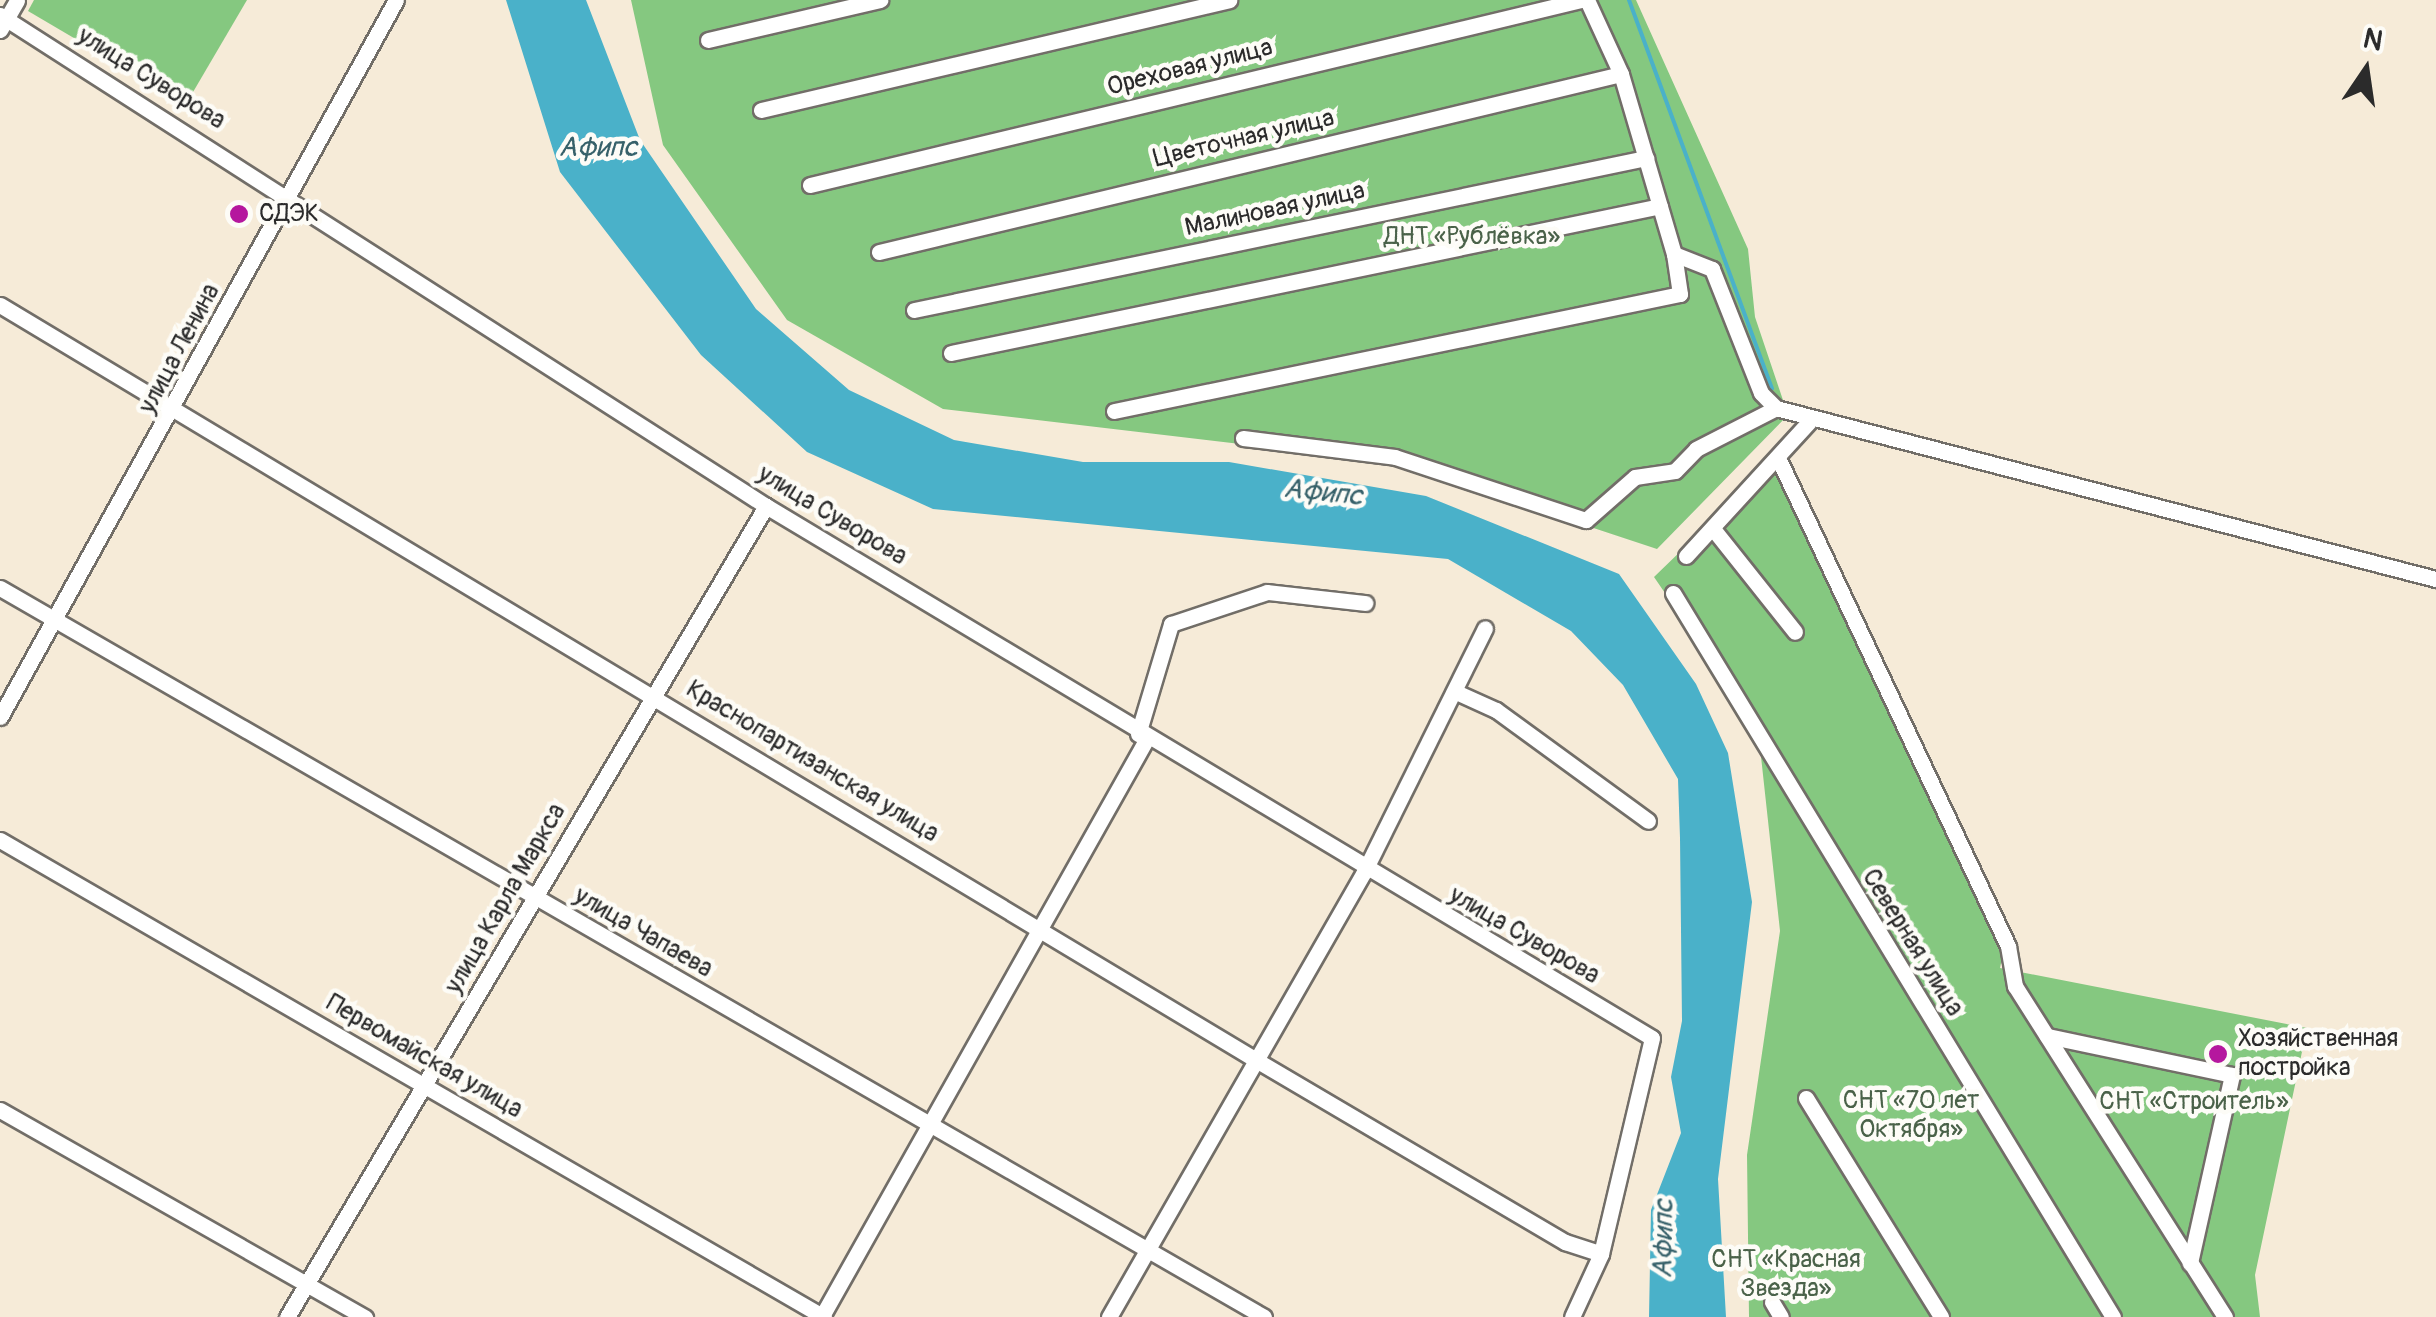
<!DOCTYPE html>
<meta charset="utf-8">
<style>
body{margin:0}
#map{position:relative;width:2436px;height:1317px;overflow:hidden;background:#f6ebd8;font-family:Pangolin,sans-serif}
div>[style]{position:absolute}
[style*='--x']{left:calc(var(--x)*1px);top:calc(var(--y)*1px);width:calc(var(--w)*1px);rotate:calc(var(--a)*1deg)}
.green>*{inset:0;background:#85c880}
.water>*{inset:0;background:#4ab1c9}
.stream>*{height:4px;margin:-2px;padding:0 2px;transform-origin:2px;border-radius:2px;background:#4ab1c9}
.roads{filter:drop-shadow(2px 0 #726e68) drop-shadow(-2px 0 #726e68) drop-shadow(0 2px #726e68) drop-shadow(0 -2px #726e68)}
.minor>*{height:15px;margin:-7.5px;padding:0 7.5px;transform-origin:7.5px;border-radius:7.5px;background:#fff}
.dots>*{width:28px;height:28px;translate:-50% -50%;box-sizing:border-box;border:5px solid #fdfcf7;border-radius:50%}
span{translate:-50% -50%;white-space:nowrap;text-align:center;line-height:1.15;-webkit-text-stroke:9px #fdfcf7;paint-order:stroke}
.street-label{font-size:25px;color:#2b2b2b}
.poi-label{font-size:25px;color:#2b2b2b}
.left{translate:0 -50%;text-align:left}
.park-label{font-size:25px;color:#4a6249}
.water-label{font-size:28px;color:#37616a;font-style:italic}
.north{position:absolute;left:2316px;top:20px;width:100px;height:100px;-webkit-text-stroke:8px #fdfcf7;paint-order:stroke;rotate:13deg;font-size:28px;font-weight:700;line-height:40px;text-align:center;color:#2b2b2b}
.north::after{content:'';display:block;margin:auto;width:35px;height:45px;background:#2b2b2b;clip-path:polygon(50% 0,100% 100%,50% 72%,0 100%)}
</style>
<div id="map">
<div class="green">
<i style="clip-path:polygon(34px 0,247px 0,186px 104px,28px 11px)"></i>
<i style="clip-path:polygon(631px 0,1636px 0,1748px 249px,1755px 317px,1788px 415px,1657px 549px,1394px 462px,943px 409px,787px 320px,663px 145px)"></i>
<i style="clip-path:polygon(1782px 453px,2007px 934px,2000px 968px,2307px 1028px,2255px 1275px,2260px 1317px,1749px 1317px,1747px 1155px,1780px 931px,1758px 729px,1654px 577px)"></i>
</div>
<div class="water">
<i style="clip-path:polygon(506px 0,586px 0,640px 140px,756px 309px,849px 390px,954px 440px,1083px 462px,1229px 462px,1426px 496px,1619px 574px,1696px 684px,1728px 753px,1752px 902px,1718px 1179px,1726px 1317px,1649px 1317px,1651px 1210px,1681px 1133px,1671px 1077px,1682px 1021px,1680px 838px,1678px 779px,1623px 685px,1571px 631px,1448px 559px,933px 509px,807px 452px,701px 355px,560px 172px)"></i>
</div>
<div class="stream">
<i style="--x:1629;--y:0;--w:414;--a:69.8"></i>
</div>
<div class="roads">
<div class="minor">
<i style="--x:1587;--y:0;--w:81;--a:65.3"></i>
<i style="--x:1621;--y:74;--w:188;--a:73.6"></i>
<i style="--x:1674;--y:254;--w:41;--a:21.5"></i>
<i style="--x:1712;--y:269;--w:133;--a:68.4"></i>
<i style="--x:1761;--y:393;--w:21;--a:45"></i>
<i style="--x:1776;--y:408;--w:682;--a:14.53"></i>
<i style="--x:0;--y:15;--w:910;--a:32.66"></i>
<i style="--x:766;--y:506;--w:1033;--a:30.98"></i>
<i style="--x:1652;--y:1038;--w:222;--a:103.3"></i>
<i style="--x:1601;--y:1254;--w:69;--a:114.7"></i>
<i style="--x:0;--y:30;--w:34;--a:-60"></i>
<i style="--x:708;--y:40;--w:177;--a:-13.1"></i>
<i style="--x:761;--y:110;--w:481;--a:-13.2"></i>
<i style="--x:810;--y:185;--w:793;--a:-13.49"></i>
<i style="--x:879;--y:252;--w:763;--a:-13.49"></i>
<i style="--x:0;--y:305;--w:1465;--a:31.01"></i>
<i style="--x:1256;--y:1060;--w:359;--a:30.5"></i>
<i style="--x:1565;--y:1242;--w:38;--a:18"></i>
<i style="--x:914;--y:310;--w:748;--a:-11.73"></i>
<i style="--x:951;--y:353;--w:724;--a:-11.71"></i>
<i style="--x:1114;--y:411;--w:578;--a:-11.68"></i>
<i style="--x:1680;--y:294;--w:40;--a:-98.5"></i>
<i style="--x:1243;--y:438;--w:153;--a:7.1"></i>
<i style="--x:1395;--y:457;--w:201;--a:18.3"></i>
<i style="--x:1586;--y:520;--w:65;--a:-41.3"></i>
<i style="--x:1635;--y:477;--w:40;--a:-8.5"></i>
<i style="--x:1675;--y:471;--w:30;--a:-46"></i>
<i style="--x:1696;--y:449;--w:90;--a:-27.1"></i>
<i style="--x:1780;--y:462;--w:535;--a:64.78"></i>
<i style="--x:2008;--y:946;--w:41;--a:80.1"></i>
<i style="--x:2015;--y:986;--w:392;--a:57.6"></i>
<i style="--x:1714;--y:530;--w:130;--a:51.5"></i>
<i style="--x:1686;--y:556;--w:182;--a:-47.5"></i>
<i style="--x:0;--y:588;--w:1459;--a:29.97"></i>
<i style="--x:1673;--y:593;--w:847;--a:58.71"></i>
<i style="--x:1456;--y:692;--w:44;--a:24.2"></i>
<i style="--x:1496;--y:710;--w:188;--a:36.1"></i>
<i style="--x:0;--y:717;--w:819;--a:-61.09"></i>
<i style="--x:1138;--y:734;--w:115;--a:-73.3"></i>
<i style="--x:1171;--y:624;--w:101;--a:-18.4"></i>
<i style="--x:1267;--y:592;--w:99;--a:6.4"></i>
<i style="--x:0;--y:840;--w:952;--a:30.07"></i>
<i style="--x:2047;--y:1036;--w:189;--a:11.9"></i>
<i style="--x:2232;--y:1075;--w:193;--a:102.6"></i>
<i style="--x:1806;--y:1098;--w:257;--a:58.3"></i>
<i style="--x:0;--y:1110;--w:420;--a:29.6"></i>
<i style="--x:1772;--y:1302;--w:17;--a:59"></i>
<i style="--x:822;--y:1316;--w:661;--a:-60.64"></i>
<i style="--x:287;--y:1317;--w:942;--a:-59.43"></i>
<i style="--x:1109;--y:1317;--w:513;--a:-60.19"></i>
<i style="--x:1364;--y:872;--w:272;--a:-63.6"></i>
</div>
</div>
<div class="dots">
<i style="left:239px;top:214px;background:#b5179e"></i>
<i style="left:2218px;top:1054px;background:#b5179e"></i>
</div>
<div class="street-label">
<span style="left:1190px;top:68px;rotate:-14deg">Ореховая улица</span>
<span style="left:151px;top:79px;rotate:32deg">улица Суворова</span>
<span style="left:1244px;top:139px;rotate:-13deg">Цветочная улица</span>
<span style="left:1275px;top:210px;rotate:-12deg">Малиновая улица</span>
<span style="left:180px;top:349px;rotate:-62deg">улица Ленина</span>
<span style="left:832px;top:516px;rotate:31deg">улица Суворова</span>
<span style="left:812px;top:762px;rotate:31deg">Краснопартизанская улица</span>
<span style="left:506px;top:899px;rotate:-60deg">улица Карла Маркса</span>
<span style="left:643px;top:933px;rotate:30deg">улица Чапаева</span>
<span style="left:1524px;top:936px;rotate:30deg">улица Суворова</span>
<span style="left:1912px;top:943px;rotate:58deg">Северная улица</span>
<span style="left:424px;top:1057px;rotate:30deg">Первомайская улица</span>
</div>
<div class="poi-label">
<span class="left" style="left:259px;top:214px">СДЭК</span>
<span class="left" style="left:2238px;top:1054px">Хозяйственная<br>постройка</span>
</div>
<div class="park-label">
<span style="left:1472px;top:237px">ДНТ «Рублёвка»</span>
<span style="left:1911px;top:1116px">СНТ «70 лет<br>Октября»</span>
<span style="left:2194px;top:1102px">СНТ «Строитель»</span>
<span style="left:1786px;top:1275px">СНТ «Красная<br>Звезда»</span>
</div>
<div class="water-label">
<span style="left:598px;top:148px">Афипс</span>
<span style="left:1323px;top:493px;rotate:6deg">Афипс</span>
<span style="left:1664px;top:1239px;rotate:-89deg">Афипс</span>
</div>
<div class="north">N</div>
</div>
